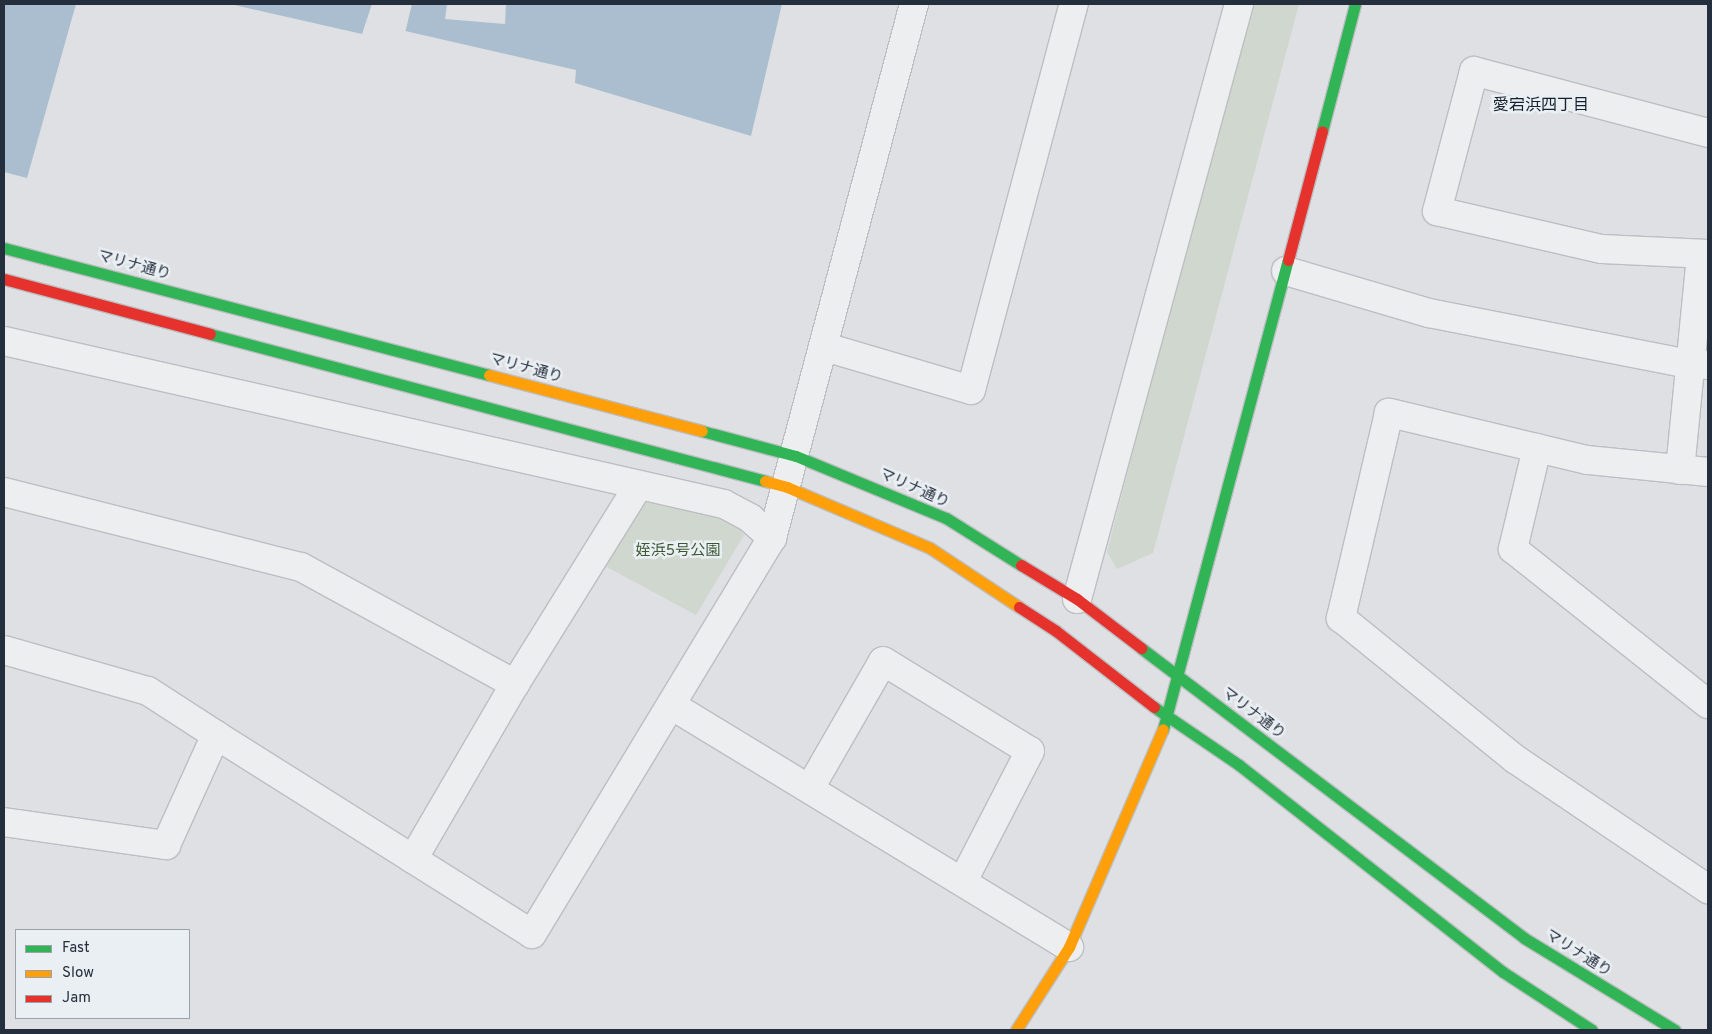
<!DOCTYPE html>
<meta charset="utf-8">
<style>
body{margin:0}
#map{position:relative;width:1712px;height:1034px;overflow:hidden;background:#dee0e3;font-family:Overpass,"Noto Sans JP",sans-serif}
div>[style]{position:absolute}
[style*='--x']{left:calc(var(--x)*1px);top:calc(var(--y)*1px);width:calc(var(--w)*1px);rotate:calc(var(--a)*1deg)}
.green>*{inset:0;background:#cfd7ce}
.water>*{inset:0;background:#aabed0}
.pier>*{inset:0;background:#dee0e3}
.roads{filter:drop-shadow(1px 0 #bcbec1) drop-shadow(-1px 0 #bcbec1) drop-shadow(0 1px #bcbec1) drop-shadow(0 -1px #bcbec1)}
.street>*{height:28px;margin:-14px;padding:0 14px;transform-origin:14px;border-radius:14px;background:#edeef0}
.fast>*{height:11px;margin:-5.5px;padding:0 5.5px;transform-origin:5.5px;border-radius:5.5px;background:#30b455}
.slow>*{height:11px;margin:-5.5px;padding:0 5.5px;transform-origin:5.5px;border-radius:5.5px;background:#ff9f0a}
.jam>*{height:11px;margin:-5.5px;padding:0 5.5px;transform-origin:5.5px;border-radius:5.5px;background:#e5322d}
span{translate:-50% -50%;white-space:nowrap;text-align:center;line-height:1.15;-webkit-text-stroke:5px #eaeff4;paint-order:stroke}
.street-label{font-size:15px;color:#252e3c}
.park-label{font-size:15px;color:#3b5832}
.neighbourhood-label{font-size:16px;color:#17202d}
.frame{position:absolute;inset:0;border:5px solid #252e3c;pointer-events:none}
.legend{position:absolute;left:15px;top:929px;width:175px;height:90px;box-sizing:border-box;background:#eaeff4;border:1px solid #9ba2aa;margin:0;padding:6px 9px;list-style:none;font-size:15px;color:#252e3c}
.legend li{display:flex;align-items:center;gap:10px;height:25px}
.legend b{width:25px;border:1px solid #9ba2aa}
</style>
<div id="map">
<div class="green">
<i style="clip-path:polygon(1249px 4px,1299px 4px,1153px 553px,1117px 569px,1107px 552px)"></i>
<i style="clip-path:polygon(649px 496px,731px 515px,744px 535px,696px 615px,605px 566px)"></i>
</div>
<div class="water">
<i style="clip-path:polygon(4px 4px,76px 4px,27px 178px,4px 172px)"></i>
<i style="clip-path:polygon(230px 4px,782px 4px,751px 136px,575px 83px,576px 70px,366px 22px,362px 34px)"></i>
</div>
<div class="pier">
<i style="clip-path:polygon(372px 4px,412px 4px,405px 33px,366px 22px)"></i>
<i style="clip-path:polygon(447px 4px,506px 4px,505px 24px,445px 19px)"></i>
</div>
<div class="roads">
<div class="street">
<i style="--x:1708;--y:133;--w:242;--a:-165.2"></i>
<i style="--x:1474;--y:71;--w:145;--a:104.8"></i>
<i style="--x:1437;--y:211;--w:169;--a:13"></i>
<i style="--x:1602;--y:249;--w:106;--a:2.7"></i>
<i style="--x:1286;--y:271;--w:149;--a:16.4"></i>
<i style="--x:1429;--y:313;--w:266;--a:11.1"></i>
<i style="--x:1690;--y:364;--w:18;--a:3"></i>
<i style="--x:4;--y:341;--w:738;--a:12.76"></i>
<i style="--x:724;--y:504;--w:30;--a:28"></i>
<i style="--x:750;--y:518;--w:30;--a:42"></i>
<i style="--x:825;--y:347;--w:152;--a:16.4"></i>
<i style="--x:971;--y:390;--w:400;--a:-75.1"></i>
<i style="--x:1537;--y:448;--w:104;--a:103.4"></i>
<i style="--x:1513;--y:549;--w:249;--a:38.5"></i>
<i style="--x:1680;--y:470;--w:217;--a:-84.4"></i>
<i style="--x:1708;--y:472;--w:122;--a:-174.3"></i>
<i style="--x:1587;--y:460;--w:204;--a:-166.6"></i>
<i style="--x:1389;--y:413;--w:211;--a:103.2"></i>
<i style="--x:1341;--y:618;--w:224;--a:39"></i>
<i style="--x:1515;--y:759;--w:233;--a:34"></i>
<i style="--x:4;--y:492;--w:306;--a:14.2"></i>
<i style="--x:301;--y:567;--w:244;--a:28.7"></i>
<i style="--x:515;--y:684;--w:234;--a:-58.1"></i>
<i style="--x:1077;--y:599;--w:617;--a:-74.77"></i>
<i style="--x:4;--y:650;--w:150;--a:15.9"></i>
<i style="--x:148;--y:691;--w:81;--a:32.9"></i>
<i style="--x:671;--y:705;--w:466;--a:31.3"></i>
<i style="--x:810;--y:788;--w:146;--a:-60.1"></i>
<i style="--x:883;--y:661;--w:172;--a:31.5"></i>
<i style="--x:1030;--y:751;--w:146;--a:117.3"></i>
<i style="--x:4;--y:822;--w:164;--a:8.1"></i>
<i style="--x:166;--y:845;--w:121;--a:-65.6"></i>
<i style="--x:216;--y:735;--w:373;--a:32.2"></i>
<i style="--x:532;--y:934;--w:463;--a:-58.8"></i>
<i style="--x:772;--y:538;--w:553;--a:-75.11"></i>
<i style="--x:413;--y:859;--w:203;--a:-59.8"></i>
</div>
<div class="fast">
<i style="--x:1322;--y:131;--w:131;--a:-75.4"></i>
<i style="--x:4;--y:248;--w:501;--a:14.67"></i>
<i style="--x:210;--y:334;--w:574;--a:14.83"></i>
<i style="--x:702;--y:431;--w:97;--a:14.9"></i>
<i style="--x:796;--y:456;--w:162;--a:22.5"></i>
<i style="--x:946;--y:518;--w:89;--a:32.1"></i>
<i style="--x:1141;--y:648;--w:480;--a:37.1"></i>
<i style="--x:1524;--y:938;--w:177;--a:31.4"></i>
<i style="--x:1154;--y:707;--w:103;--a:34.3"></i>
<i style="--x:1239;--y:765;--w:335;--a:38.1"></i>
<i style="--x:1503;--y:972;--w:106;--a:33.1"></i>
<i style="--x:1163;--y:729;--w:485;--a:-75.1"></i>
</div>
<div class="slow">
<i style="--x:489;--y:375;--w:220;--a:14.7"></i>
<i style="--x:765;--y:481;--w:23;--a:15"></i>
<i style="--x:787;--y:487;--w:155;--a:23.1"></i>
<i style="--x:930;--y:548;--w:107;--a:33.5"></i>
<i style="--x:1016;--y:1030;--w:98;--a:-57.4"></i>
<i style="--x:1069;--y:947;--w:237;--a:-66.7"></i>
</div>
<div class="jam">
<i style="--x:1288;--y:260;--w:133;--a:-75.2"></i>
<i style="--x:4;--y:279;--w:213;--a:14.9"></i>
<i style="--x:1021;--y:565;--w:66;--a:31.3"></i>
<i style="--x:1077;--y:599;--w:81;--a:37.4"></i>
<i style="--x:1019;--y:607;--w:44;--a:33"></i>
<i style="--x:1056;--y:631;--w:124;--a:37.8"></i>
</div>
</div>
<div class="street-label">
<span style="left:134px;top:266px;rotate:15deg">マリナ通り</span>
<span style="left:526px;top:369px;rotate:15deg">マリナ通り</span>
<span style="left:914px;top:489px;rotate:24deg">マリナ通り</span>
<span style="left:1253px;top:714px;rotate:37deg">マリナ通り</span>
<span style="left:1578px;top:954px;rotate:32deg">マリナ通り</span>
</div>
<div class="park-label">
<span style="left:678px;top:552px">姪浜5号公園</span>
</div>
<div class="neighbourhood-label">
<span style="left:1541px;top:106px">愛宕浜四丁目</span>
</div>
<div class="frame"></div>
<ul class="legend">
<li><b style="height:6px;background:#30b455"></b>Fast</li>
<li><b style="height:6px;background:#ff9f0a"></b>Slow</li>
<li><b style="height:6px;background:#e5322d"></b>Jam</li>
</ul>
</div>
